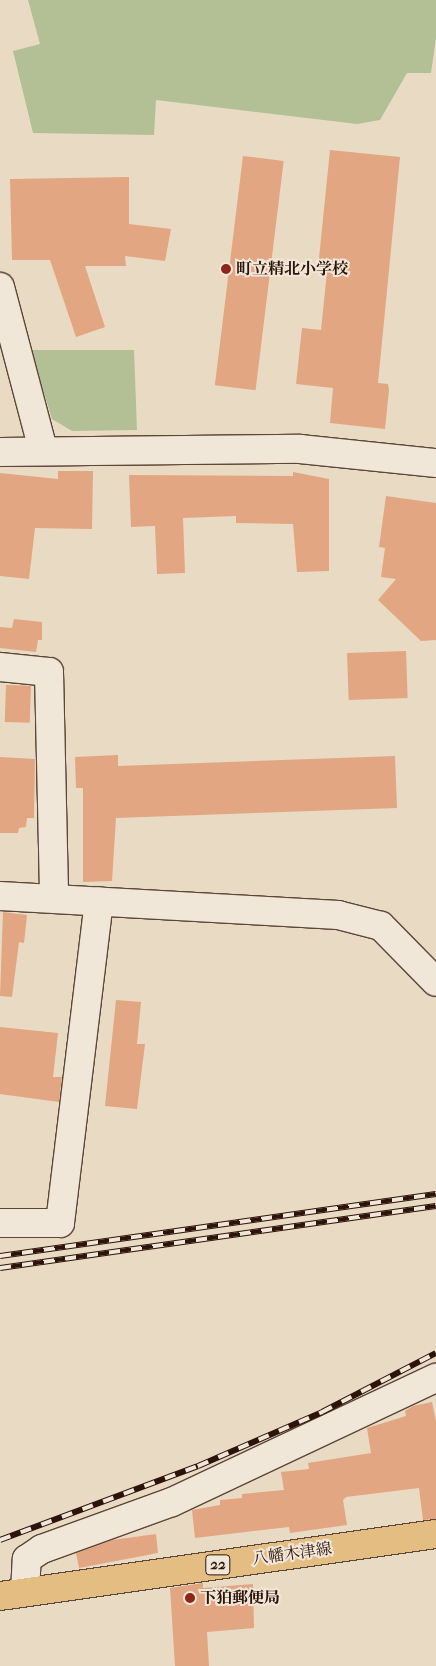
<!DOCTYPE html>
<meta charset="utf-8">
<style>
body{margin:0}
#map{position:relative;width:436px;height:1666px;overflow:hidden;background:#e9dac3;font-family:"IM FELL French Canon","Noto Serif JP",serif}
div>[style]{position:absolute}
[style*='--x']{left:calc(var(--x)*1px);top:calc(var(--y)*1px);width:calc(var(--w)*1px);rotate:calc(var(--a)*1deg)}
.green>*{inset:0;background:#b3c096}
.building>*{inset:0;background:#e2a683;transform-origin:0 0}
.roads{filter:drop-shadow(1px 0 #5c4638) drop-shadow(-1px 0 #5c4638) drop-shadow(0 1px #5c4638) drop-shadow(0 -1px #5c4638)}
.minor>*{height:28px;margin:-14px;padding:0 14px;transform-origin:14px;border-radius:14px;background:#f1e7d8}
.major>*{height:28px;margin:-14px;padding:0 14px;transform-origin:14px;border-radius:14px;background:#e4bd82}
.rail>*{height:5.5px;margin-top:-2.75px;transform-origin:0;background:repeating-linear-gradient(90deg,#f1e7d8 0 11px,#2d140a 0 22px);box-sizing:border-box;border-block:1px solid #2d140a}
.dots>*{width:14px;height:14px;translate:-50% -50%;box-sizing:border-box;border:2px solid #f1e7d8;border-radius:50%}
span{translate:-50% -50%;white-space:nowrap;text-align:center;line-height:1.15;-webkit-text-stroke:4px #f1e7d8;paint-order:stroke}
.shield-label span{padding:1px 4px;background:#f1e7d8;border:1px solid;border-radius:4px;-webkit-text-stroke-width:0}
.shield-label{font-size:15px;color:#2d140a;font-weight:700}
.poi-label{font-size:16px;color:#2d140a;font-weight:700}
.left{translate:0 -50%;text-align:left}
.street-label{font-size:16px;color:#2d140a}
</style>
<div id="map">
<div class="green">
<i style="clip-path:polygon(28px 0,436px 0,436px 38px,431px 73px,407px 73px,380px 120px,357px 124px,156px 100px,154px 135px,33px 133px,13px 51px,40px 44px)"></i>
<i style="clip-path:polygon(31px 350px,134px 350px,137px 430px,72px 431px,52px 419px)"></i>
</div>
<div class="building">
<i style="clip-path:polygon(330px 150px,400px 157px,378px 383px,388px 384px,389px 390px,385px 429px,330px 423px,333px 388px,296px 384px,302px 328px,321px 330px,327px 272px,320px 271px,319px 258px)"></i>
<i style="left:243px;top:156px;width:41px;height:231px;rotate:7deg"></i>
<i style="clip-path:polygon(129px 177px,129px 224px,171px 229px,165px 261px,125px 256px,126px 266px,85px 266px,105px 327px,76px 337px,50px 260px,12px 260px,10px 179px)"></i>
<i style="clip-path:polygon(58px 471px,93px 471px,92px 529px,35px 528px,29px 579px,0 576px,0 473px,58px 479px)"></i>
<i style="clip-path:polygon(293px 472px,329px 479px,329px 571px,297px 572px,293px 524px,236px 523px,236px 516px,183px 518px,185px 573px,157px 574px,155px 526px,131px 527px,129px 475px,293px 476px)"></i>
<i style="clip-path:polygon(386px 496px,436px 503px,436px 640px,421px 641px,378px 600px,396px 579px,381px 577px,385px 548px,379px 547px)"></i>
<i style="clip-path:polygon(14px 619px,42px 622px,42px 640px,38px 640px,36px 652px,0 648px,0 627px,12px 628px)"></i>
<i style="left:406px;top:651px;width:47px;height:59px;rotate:88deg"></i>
<i style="left:6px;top:685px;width:25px;height:37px;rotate:2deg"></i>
<i style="clip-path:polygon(118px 755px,118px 766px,395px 756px,397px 808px,116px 818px,112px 881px,83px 882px,83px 788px,76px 788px,75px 757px)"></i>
<i style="clip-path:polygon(0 757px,35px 759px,34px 818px,27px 818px,26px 827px,19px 828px,18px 833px,0 833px)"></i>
<i style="clip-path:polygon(3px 912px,27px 915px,24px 943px,19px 942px,12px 997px,0 996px)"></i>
<i style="clip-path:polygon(116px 1000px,141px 1002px,137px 1044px,145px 1044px,137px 1109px,105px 1106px)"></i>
<i style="clip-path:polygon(0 1027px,58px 1033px,53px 1077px,62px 1077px,59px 1102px,0 1094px)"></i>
<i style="clip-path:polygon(432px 1402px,436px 1422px,436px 1519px,423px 1520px,419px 1488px,346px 1497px,343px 1500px,347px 1525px,290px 1533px,289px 1527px,195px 1538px,192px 1510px,220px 1505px,220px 1500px,242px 1498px,242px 1494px,284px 1490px,281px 1472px,309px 1469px,308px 1463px,371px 1453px,367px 1428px,406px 1416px,405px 1411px,413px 1406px)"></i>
<i style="clip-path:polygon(156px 1534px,158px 1553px,79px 1568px,76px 1553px,112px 1540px)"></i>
<i style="clip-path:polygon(203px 1583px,203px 1588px,253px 1584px,254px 1628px,207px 1632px,209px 1666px,175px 1666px,170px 1588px)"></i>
</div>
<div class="roads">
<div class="minor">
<i style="--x:0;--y:287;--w:169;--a:75.2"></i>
<i style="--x:0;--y:452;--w:300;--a:-0.6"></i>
<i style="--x:300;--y:449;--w:137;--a:5.9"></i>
<i style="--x:0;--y:667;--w:49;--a:5.8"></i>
<i style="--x:49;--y:672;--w:226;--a:88.7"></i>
<i style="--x:0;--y:896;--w:339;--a:3.2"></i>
<i style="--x:338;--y:915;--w:44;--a:14.3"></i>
<i style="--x:381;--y:926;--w:78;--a:45.5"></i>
<i style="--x:0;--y:1223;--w:60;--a:0"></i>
<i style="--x:60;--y:1223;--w:324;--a:-83.1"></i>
<i style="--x:25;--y:1592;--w:33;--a:-87"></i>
<i style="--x:27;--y:1559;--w:18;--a:-34"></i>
<i style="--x:42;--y:1549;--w:138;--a:-19.9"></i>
<i style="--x:172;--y:1502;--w:292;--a:-25.2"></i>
</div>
<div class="major">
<i style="--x:0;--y:1596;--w:440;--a:-8.1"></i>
</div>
</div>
<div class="rail">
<i style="--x:0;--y:1256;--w:440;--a:-8.1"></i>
<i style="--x:0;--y:1268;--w:440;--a:-8.1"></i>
<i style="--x:0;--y:1540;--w:211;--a:-20.5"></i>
<i style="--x:198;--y:1466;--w:135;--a:-23.5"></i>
<i style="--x:322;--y:1412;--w:128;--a:-27.4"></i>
</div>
<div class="dots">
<i style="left:226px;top:269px;background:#8f2418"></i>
<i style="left:190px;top:1598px;background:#8f2418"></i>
</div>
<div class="shield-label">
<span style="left:218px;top:1565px">22</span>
</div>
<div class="poi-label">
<span class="left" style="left:236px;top:269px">町立精北小学校</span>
<span class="left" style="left:200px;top:1598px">下狛郵便局</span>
</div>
<div class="street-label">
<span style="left:292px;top:1554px;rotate:-8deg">八幡木津線</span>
</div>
</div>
